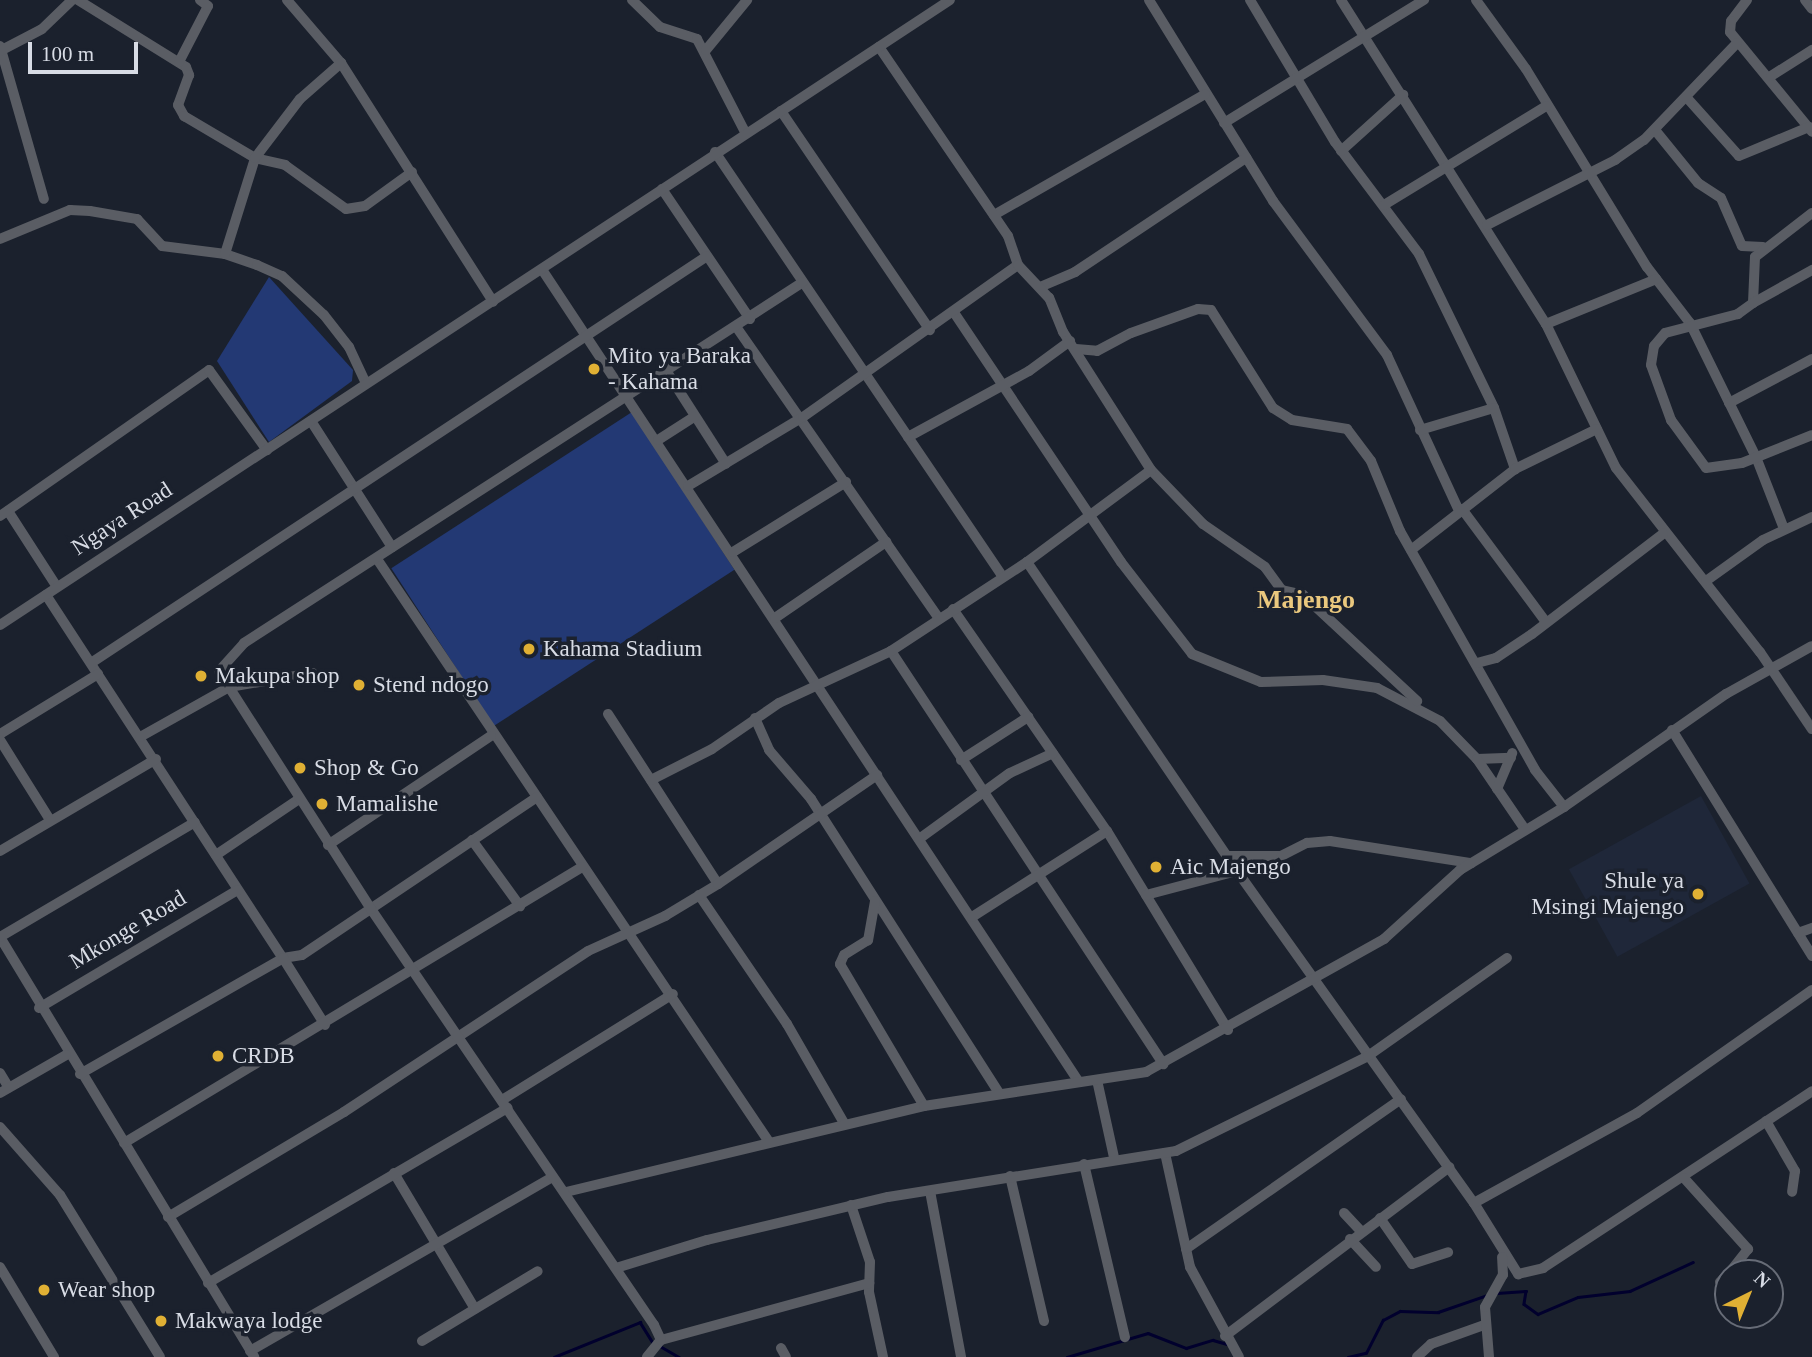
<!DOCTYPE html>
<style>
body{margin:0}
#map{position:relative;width:1812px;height:1357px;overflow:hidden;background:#1b212d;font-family:"Times New Roman",serif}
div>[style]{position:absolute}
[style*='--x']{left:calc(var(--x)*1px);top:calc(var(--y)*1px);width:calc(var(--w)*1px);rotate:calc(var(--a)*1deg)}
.built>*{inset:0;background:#1f2739;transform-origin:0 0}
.green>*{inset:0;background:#233974;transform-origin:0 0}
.stream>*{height:2.5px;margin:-1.25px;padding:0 1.25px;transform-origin:1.25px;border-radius:1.25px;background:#01002d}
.minor>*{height:10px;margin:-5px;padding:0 5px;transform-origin:5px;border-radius:5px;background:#5a5d64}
.dots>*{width:19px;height:19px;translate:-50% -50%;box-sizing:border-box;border:4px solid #1b212d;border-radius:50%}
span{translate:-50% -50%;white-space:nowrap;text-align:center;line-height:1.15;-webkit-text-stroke:7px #1b212d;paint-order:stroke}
.poi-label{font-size:23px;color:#d8dce5}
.left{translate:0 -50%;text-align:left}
.right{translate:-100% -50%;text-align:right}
.street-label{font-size:23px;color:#d8dce5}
.quarter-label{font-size:26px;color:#eac87e;font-weight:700}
.north{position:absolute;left:1714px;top:1259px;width:70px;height:70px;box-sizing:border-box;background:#1b212d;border:2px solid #676c77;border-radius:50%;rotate:43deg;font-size:19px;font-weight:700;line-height:28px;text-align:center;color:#d8dce5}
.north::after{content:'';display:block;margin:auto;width:24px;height:32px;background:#e0b034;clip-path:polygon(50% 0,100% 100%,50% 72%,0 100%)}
.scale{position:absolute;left:28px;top:42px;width:110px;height:32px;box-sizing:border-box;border:4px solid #d8dce5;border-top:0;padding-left:9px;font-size:21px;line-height:24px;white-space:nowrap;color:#d8dce5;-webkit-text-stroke:5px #1b212d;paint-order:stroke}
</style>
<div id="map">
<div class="built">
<i style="left:1701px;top:796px;width:100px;height:151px;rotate:61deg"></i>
</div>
<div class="green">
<i style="clip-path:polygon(269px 277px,353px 370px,352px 381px,269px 442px,217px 361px)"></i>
<i style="left:632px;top:412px;width:188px;height:287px;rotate:57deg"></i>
</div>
<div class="stream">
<i style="--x:1497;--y:1293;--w:29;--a:-4"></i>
<i style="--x:1526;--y:1291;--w:13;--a:99"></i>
<i style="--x:1524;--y:1304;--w:17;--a:36"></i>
<i style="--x:1538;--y:1314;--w:43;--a:-23"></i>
<i style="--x:1578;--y:1297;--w:52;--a:-6.6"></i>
<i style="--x:1630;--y:1291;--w:69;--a:-24.7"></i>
<i style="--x:660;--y:1346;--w:22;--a:30"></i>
<i style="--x:554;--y:1357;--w:93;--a:-22.1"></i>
<i style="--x:640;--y:1322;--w:26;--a:58"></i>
<i style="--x:1067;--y:1357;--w:84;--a:-16.5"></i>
<i style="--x:1148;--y:1333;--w:41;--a:21.5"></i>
<i style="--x:1186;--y:1348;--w:28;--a:-17"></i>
<i style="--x:1213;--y:1340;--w:15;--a:16"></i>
<i style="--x:1348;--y:1357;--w:18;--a:-13"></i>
<i style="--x:1366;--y:1353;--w:37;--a:-63"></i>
<i style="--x:1383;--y:1320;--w:19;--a:-28"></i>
<i style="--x:1400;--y:1311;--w:38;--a:2"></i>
<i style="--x:1438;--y:1312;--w:52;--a:-19.1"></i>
</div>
<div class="minor">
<i style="--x:78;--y:0;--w:127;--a:31.8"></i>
<i style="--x:186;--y:67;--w:9;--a:69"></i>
<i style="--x:189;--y:75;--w:32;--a:110"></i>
<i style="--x:178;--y:105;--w:13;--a:61"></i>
<i style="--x:184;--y:116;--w:82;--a:30.6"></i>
<i style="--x:255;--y:158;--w:31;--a:13"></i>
<i style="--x:285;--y:165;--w:75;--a:35.8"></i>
<i style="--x:346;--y:209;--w:19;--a:-9"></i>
<i style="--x:365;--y:206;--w:58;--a:-35.9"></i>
<i style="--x:287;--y:0;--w:83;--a:49.4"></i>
<i style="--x:341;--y:63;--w:283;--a:57.5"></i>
<i style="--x:632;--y:0;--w:39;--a:44"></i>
<i style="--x:660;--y:27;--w:39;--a:18"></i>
<i style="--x:697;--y:39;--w:105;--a:62.7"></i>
<i style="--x:1149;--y:0;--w:236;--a:58.3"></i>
<i style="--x:1273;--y:201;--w:192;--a:53.5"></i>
<i style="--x:1387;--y:355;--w:172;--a:65.2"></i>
<i style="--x:1250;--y:0;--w:165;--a:59.1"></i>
<i style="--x:1335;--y:142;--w:140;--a:53.1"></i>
<i style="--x:1419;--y:254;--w:171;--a:64"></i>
<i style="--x:1494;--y:408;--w:65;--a:71"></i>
<i style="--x:1341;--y:0;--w:383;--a:57.7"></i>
<i style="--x:1546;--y:324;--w:160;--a:64.1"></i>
<i style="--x:1616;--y:468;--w:234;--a:52"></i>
<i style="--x:1760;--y:652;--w:93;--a:56"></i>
<i style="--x:1476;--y:0;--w:85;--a:54.1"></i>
<i style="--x:1526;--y:69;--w:232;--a:58.6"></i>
<i style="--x:1647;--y:267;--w:71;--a:52.5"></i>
<i style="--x:1690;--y:323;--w:149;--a:63.8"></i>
<i style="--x:1756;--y:457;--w:77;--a:68.7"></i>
<i style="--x:1747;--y:0;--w:26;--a:127"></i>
<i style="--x:1731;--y:21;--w:11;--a:95"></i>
<i style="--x:1730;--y:32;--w:129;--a:50.6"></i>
<i style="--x:1805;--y:0;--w:11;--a:52"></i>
<i style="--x:0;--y:46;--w:159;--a:74"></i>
<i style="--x:706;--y:50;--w:65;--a:-50.6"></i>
<i style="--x:0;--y:51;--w:47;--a:-27.6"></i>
<i style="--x:42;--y:29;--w:42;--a:-44"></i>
<i style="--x:179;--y:62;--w:63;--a:-62.6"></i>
<i style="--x:208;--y:6;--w:10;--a:-143"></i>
<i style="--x:1771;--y:76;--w:49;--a:-32.4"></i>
<i style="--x:1688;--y:99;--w:76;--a:48.2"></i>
<i style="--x:1739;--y:156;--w:76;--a:-22.5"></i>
<i style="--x:781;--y:111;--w:265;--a:55.8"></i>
<i style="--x:1224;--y:123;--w:235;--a:-31.6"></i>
<i style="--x:1655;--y:130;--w:68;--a:50.9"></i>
<i style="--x:1698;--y:183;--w:27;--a:33"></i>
<i style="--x:1721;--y:198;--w:52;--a:66.4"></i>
<i style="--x:1742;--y:246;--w:21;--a:3"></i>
<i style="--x:1341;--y:151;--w:84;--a:-42.1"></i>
<i style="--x:715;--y:152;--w:513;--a:55.88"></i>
<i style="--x:662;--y:189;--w:157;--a:55.9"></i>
<i style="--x:1384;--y:205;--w:190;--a:-31.4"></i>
<i style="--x:1812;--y:213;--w:72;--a:142.3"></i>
<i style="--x:1755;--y:257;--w:46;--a:92.5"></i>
<i style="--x:1753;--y:303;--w:19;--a:144"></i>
<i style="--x:1738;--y:314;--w:75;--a:165.4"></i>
<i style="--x:1665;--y:333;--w:17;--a:130"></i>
<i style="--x:1654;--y:346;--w:19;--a:99"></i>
<i style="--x:1651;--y:365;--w:59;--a:70"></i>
<i style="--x:1671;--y:420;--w:59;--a:53.9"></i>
<i style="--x:1706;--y:468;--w:36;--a:-8"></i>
<i style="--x:1742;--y:463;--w:75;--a:-21.8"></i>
<i style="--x:994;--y:215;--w:243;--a:-29.8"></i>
<i style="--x:1487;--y:225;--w:144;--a:-26.9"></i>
<i style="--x:1615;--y:160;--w:35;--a:-35"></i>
<i style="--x:1644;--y:140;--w:134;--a:-46.2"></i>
<i style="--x:0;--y:239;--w:76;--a:-22.5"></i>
<i style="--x:70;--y:210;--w:20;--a:3"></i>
<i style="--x:90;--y:211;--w:48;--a:9.7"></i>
<i style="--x:137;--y:219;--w:37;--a:47"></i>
<i style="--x:162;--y:246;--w:64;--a:7.2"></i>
<i style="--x:225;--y:254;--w:34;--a:19"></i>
<i style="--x:257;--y:265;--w:27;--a:24"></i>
<i style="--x:282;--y:276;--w:57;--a:42.9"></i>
<i style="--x:324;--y:315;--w:41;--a:52"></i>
<i style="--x:349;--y:347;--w:40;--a:65"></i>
<i style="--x:225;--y:254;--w:101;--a:-72.6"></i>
<i style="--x:255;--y:158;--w:74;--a:-52.7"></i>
<i style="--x:300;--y:99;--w:55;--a:-41.3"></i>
<i style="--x:543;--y:271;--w:972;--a:56.54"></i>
<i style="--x:1040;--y:287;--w:38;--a:-23"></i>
<i style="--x:1075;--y:272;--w:206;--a:-33.7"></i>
<i style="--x:1753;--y:303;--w:68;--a:-29.2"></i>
<i style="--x:955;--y:314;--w:298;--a:56.2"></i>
<i style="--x:1121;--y:562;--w:116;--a:52.3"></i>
<i style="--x:1192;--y:654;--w:74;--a:22.1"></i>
<i style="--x:1261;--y:682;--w:62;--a:-1.8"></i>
<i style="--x:1323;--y:680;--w:55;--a:8.4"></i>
<i style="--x:1377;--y:688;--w:71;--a:27.6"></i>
<i style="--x:1440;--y:721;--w:53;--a:45.8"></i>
<i style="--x:1477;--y:759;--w:34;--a:-2"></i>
<i style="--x:1546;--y:324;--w:119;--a:-22.2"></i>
<i style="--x:737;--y:328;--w:354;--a:55.2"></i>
<i style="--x:1076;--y:349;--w:21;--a:5"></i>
<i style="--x:1097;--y:351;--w:38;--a:-28"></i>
<i style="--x:1131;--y:333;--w:71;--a:-19.7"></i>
<i style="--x:1198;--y:309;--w:13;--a:4"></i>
<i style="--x:1211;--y:310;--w:116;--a:57.7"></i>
<i style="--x:1273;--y:408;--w:22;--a:32"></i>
<i style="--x:1292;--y:420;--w:56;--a:9.3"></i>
<i style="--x:1347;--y:429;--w:40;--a:53"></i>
<i style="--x:1371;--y:461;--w:76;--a:67.5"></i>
<i style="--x:1400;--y:531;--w:274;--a:60.5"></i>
<i style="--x:1535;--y:770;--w:47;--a:51.9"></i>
<i style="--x:667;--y:372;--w:109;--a:57.3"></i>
<i style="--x:1729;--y:403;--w:94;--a:-27.9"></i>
<i style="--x:311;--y:421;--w:150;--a:57.3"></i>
<i style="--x:1420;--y:430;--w:77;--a:-16.6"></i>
<i style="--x:908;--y:437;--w:138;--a:-28.6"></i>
<i style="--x:1029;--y:371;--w:51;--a:-36.2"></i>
<i style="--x:658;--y:440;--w:43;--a:-32.6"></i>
<i style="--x:1151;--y:470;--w:75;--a:46.1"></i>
<i style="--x:1203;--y:524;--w:75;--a:34.7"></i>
<i style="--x:1265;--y:567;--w:29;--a:54"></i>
<i style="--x:1282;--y:590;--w:22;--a:13"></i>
<i style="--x:1303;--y:595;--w:156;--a:42.9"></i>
<i style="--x:688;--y:486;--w:134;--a:-31"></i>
<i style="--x:803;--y:417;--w:263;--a:-35.3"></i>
<i style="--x:1018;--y:265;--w:31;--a:-109"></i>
<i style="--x:1008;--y:236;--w:229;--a:-124.3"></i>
<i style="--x:1462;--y:509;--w:141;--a:53.4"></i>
<i style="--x:8;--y:511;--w:90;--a:57.2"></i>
<i style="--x:0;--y:516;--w:255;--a:-34.9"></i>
<i style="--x:209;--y:370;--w:99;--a:54.1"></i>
<i style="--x:1411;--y:550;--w:132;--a:-37.9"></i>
<i style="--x:1515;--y:469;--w:91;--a:-26"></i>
<i style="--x:733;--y:552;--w:133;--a:-31.8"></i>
<i style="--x:377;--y:559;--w:703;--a:56.08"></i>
<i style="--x:1027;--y:562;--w:374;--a:55.8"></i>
<i style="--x:1706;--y:581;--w:70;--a:-35.7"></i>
<i style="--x:1763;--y:540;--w:54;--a:-25.1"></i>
<i style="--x:46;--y:595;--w:434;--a:56.9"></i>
<i style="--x:283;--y:958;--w:19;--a:-9"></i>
<i style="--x:302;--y:955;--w:283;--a:-33.9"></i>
<i style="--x:953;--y:609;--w:270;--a:55.3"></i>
<i style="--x:1107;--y:831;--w:233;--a:58.7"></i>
<i style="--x:775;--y:618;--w:135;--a:-34.4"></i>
<i style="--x:0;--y:625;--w:1137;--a:-33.34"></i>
<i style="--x:891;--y:651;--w:495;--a:56.6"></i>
<i style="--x:91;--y:663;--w:738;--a:-33.45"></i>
<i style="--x:1477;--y:663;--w:20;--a:-15"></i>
<i style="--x:1496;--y:658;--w:43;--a:-33.7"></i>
<i style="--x:1532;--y:634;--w:165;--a:-37.4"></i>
<i style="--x:608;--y:714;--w:202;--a:57.1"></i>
<i style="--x:755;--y:718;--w:35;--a:66"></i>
<i style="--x:769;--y:750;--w:65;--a:49.4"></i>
<i style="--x:811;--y:799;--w:349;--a:57.4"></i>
<i style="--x:1672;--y:730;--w:266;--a:58.2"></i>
<i style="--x:0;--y:734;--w:115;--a:-31.5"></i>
<i style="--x:140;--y:737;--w:102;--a:-29.3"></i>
<i style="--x:229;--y:687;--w:85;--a:-9.5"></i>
<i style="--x:0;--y:740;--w:94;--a:58"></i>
<i style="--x:1477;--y:759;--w:83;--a:55.7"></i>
<i style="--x:961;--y:760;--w:80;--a:-32.7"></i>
<i style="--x:651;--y:780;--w:68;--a:-26.9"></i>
<i style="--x:712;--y:749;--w:81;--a:-34.5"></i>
<i style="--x:779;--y:703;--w:123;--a:-24.9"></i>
<i style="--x:891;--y:651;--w:163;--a:-33.2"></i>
<i style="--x:1027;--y:562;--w:154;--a:-36.6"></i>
<i style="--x:1151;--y:470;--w:164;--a:-122.5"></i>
<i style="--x:1063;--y:332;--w:37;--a:-112"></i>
<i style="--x:1049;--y:298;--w:45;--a:-133.2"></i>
<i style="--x:1497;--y:789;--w:39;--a:-67"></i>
<i style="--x:919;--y:839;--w:112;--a:-36"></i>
<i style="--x:1010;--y:773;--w:47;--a:-24.9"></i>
<i style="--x:472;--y:840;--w:82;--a:54"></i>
<i style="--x:328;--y:845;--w:196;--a:-33.8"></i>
<i style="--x:0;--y:851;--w:181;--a:-30.5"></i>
<i style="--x:216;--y:855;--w:100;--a:-34"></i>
<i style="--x:1227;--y:856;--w:54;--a:0"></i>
<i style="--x:1281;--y:856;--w:29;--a:-27"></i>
<i style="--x:1307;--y:843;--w:23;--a:-5"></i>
<i style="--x:1330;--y:841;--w:143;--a:8.9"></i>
<i style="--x:699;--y:895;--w:156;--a:55.7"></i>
<i style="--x:787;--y:1024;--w:114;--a:60.1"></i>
<i style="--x:1146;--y:895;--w:94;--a:-14.8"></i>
<i style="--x:1237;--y:871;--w:408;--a:54.5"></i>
<i style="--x:1474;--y:1203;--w:84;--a:58.2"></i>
<i style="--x:1518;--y:1274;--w:26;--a:-13"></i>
<i style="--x:1543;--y:1268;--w:322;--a:-33.3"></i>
<i style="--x:875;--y:901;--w:40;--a:100"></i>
<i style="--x:868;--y:940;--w:28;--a:148"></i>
<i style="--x:844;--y:955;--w:10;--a:114"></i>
<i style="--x:840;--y:964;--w:165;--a:59.4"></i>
<i style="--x:972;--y:917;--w:160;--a:-32.5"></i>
<i style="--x:1798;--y:933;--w:15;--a:-20"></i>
<i style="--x:0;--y:937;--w:491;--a:58.8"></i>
<i style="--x:0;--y:937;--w:226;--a:-30.5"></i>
<i style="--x:39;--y:1008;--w:231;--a:-30.7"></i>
<i style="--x:0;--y:1073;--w:17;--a:59"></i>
<i style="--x:80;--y:1074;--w:234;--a:-29.7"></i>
<i style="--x:283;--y:958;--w:79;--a:57.9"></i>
<i style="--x:1097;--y:1080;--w:79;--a:77.6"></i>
<i style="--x:0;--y:1093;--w:76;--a:-29.9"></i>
<i style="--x:502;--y:1100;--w:201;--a:-31.8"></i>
<i style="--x:1766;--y:1121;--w:58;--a:59.9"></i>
<i style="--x:1795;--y:1171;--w:21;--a:98"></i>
<i style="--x:0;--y:1127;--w:91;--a:48.6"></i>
<i style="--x:60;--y:1195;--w:190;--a:58.3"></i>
<i style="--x:124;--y:1143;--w:535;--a:-31.07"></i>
<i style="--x:1165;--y:1153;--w:117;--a:77.6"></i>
<i style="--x:1190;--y:1267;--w:102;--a:61.4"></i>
<i style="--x:1084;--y:1164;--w:178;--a:76.7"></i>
<i style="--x:394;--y:1173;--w:158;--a:59.2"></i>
<i style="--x:1010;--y:1176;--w:149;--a:76.8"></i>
<i style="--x:1684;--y:1178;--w:96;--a:48"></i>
<i style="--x:1748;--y:1249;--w:31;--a:128"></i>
<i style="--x:930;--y:1191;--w:169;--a:79.4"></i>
<i style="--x:566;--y:1192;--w:368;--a:-13.5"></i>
<i style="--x:924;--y:1106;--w:225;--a:-8.7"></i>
<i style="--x:1146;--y:1072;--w:273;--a:-29.2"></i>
<i style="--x:1384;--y:939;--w:103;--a:-42.2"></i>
<i style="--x:1460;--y:870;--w:122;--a:-31.2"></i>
<i style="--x:1564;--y:807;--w:198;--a:-34.9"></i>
<i style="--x:1726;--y:694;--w:98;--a:-29.2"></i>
<i style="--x:1474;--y:1203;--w:186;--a:-28.9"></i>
<i style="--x:1637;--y:1113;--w:214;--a:-35.1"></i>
<i style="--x:851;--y:1205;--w:60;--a:71.6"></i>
<i style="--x:870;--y:1262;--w:30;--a:92"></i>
<i style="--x:869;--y:1292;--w:66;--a:77.8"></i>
<i style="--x:1344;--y:1213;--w:25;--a:47"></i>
<i style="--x:168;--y:1217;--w:205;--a:-30.8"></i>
<i style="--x:344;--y:1112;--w:292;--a:-33.4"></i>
<i style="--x:588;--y:951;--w:85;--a:-24.4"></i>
<i style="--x:665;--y:916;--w:62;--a:-31.1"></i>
<i style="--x:718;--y:884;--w:193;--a:-34.4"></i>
<i style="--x:1380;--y:1218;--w:56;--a:55.2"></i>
<i style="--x:1412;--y:1264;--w:38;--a:-18"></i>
<i style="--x:1350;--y:1239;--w:38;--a:47"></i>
<i style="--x:1186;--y:1249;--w:262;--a:-34.9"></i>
<i style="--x:0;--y:1267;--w:105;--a:59"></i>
<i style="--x:616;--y:1268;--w:95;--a:-17.1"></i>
<i style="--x:707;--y:1240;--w:186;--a:-13.4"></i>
<i style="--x:888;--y:1197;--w:292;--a:-9.1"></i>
<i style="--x:1176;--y:1151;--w:214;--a:-26.3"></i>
<i style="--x:1368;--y:1056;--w:170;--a:-35.2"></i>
<i style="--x:1720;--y:1282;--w:11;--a:-45"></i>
<i style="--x:208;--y:1283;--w:347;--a:-30.3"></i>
<i style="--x:1225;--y:1336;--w:281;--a:-37"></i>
<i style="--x:661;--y:1340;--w:216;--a:-15.3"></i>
<i style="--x:422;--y:1341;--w:135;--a:-31.1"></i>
<i style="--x:781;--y:1348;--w:10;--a:61"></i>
<i style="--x:250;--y:1351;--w:349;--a:-29.9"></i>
<i style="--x:647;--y:1357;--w:22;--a:-51"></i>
<i style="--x:661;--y:1340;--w:17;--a:-115"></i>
<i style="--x:654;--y:1325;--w:503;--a:-124.23"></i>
<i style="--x:371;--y:909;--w:282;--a:-122.6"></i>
<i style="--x:219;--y:671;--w:38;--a:-48"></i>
<i style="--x:244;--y:643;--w:665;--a:-32.85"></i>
<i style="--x:1417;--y:1357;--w:19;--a:-43"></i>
<i style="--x:1431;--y:1344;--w:56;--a:-19.7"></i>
<i style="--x:1489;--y:1357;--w:50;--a:-94.6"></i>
<i style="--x:1485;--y:1307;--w:37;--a:-61"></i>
<i style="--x:1503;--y:1275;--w:18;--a:-93"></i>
</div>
<div class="dots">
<i style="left:594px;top:369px;background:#e0b034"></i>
<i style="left:529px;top:649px;background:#e0b034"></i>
<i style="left:201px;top:676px;background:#e0b034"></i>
<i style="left:359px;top:685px;background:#e0b034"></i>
<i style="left:300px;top:768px;background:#e0b034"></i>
<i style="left:322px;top:804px;background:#e0b034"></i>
<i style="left:1156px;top:867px;background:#e0b034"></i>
<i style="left:1698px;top:894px;background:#e0b034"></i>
<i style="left:218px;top:1056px;background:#e0b034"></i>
<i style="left:44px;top:1290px;background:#e0b034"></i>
<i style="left:161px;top:1321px;background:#e0b034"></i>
</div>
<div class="poi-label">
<span class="left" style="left:608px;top:369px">Mito ya Baraka<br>- Kahama</span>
<span class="left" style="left:543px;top:649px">Kahama Stadium</span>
<span class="left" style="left:215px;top:676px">Makupa shop</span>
<span class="left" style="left:373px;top:685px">Stend ndogo</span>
<span class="left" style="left:314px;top:768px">Shop &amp; Go</span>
<span class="left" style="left:336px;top:804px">Mamalishe</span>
<span class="left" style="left:1170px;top:867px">Aic Majengo</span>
<span class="right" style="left:1684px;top:894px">Shule ya<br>Msingi Majengo</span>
<span class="left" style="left:232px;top:1056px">CRDB</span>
<span class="left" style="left:58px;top:1290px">Wear shop</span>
<span class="left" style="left:175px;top:1321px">Makwaya lodge</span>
</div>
<div class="street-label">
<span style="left:122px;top:519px;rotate:-33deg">Ngaya Road</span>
<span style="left:128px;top:930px;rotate:-31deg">Mkonge Road</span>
</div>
<div class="quarter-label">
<span style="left:1306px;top:600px">Majengo</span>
</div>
<div class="north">N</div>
<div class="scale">100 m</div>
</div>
